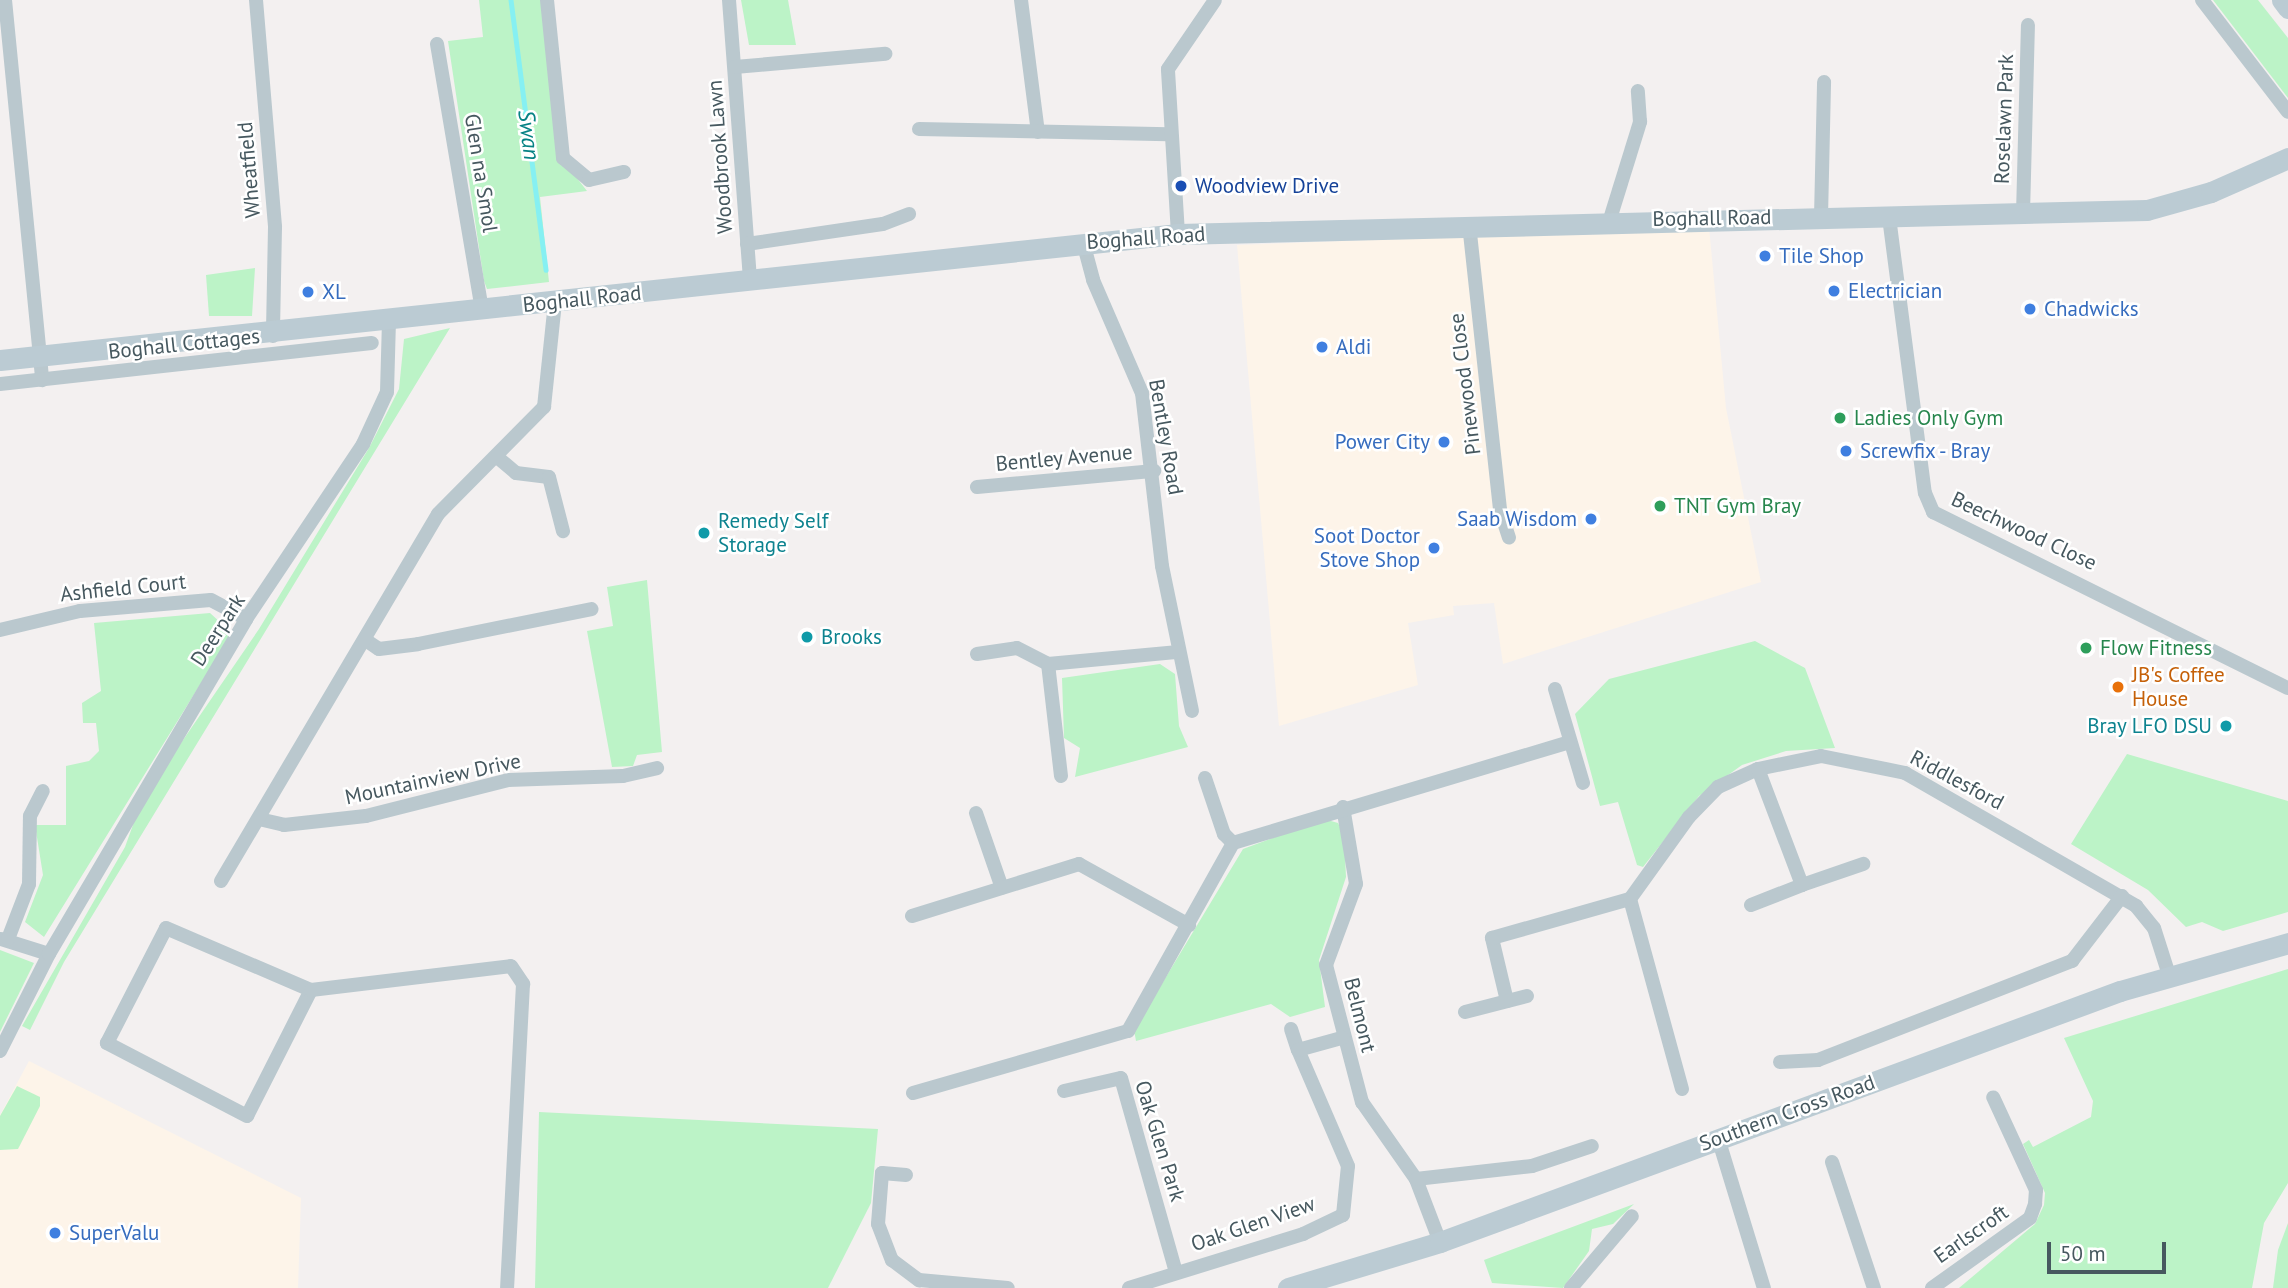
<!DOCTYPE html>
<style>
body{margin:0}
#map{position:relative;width:2288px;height:1288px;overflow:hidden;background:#f3f0f0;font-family:"PT Sans",sans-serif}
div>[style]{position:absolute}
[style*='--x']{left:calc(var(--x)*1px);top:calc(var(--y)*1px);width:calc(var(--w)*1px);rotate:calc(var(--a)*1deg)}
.commercial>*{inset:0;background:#fdf4e9}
.green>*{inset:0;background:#bcf3c7}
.stream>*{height:4.5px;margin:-2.25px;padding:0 2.25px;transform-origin:2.25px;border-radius:2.25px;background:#86f0f2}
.street>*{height:14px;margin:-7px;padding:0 7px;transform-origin:7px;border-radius:7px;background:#bac8ce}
.secondary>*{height:21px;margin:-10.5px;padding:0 10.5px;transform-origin:10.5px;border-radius:10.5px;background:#bbcbd3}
.dots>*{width:19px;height:19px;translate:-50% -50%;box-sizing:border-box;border:4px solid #fff;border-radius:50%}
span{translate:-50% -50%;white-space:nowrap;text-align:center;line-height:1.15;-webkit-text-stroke:5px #fff;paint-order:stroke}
.street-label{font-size:21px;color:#46585f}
.transit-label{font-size:21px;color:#164399}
.left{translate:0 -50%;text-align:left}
.shop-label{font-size:21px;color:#366cbe}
.right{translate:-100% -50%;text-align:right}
.leisure-label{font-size:21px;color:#27864d}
.culture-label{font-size:21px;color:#0d838f}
.food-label{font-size:21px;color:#c56008}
.water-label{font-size:23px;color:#068284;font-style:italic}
.scale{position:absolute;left:2047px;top:1242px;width:119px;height:32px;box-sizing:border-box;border:4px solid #46585f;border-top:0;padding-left:9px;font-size:21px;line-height:24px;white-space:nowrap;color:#46585f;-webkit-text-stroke:5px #fff;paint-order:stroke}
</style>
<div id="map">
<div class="commercial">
<i style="clip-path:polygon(1709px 227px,1726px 408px,1761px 582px,1503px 664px,1494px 603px,1453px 606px,1454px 615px,1408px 623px,1418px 685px,1279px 726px,1237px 245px)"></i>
<i style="clip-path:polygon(29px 1061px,301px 1198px,298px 1288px,0 1288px,0 1115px)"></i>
</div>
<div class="green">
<i style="clip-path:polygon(479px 0,541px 0,559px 155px,587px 191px,540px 197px,549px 282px,487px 289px,484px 281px,448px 41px,483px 37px)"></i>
<i style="clip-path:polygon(741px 0,788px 0,796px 45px,749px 45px)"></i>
<i style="clip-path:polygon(2213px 0,2258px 0,2288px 38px,2288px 98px)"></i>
<i style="clip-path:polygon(255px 268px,252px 316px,209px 316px,206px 275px)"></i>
<i style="clip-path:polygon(450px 328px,64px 962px,30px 1030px,22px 1026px,125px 847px,142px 800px,259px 629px,369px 448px,399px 389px,404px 339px)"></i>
<i style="clip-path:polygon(647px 580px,662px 752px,637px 755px,633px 766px,612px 767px,587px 631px,613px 626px,607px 587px)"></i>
<i style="clip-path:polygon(210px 613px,232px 633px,44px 937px,25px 922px,43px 875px,35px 825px,66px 825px,66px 766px,89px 761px,99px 751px,96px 723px,83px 723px,82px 703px,101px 691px,94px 623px)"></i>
<i style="clip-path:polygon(1755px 641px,1805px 668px,1835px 748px,1786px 751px,1742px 765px,1699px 796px,1643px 867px,1637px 865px,1618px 802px,1600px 806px,1575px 714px,1609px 679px)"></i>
<i style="clip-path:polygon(1160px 664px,1175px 674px,1179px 726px,1188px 747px,1075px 777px,1080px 748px,1064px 738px,1062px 678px)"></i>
<i style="clip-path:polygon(2127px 754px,2288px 801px,2288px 912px,2223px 931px,2202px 922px,2186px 927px,2148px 890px,2071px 844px)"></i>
<i style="clip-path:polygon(1324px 819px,1338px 823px,1344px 835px,1346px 877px,1319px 960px,1325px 1007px,1290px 1017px,1271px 1004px,1136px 1041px,1134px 1030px,1243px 849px)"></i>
<i style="clip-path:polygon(0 950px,34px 963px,0 1032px)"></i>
<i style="clip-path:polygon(2288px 969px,2288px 1183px,2264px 1223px,2252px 1288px,1959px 1288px,2035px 1224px,2044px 1205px,2045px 1193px,2023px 1144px,2029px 1140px,2033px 1147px,2091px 1117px,2093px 1101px,2064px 1038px)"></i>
<i style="clip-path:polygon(17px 1086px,40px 1097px,40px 1106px,18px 1149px,0 1150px,0 1116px)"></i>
<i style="clip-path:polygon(539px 1112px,878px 1129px,871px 1203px,828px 1288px,535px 1288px)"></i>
<i style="clip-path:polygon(1634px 1204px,1613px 1224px,1592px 1229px,1589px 1251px,1563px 1288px,1492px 1283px,1484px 1260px)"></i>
<i style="clip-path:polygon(2288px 1223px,2288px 1288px,2273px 1288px,2278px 1250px)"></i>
</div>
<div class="stream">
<i style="--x:511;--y:0;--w:272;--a:82.6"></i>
</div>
<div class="street">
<i style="--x:5;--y:0;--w:382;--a:84.4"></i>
<i style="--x:256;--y:0;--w:228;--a:85.2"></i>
<i style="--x:275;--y:227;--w:109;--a:91.1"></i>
<i style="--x:547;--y:0;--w:159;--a:84.2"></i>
<i style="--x:563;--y:158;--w:34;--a:40"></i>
<i style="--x:589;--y:180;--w:36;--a:-13"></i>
<i style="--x:729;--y:0;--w:280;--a:85.7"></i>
<i style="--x:1021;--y:0;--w:133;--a:82.7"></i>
<i style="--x:2202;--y:0;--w:141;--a:52.5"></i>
<i style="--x:437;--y:44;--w:269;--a:80.4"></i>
<i style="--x:735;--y:67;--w:151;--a:-5"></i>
<i style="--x:919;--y:129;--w:249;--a:1.2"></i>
<i style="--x:2023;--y:214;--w:189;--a:-88.5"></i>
<i style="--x:1821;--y:217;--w:135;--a:-88.7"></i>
<i style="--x:1889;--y:217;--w:278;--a:82.6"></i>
<i style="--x:1925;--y:493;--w:21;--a:67"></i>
<i style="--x:1933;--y:512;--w:396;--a:26.4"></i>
<i style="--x:1610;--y:219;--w:102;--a:-72.8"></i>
<i style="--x:1640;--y:122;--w:31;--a:-94"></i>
<i style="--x:1469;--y:224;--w:288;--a:83.8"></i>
<i style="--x:1500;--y:510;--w:29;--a:72"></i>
<i style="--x:1178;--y:234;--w:165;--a:-93.5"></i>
<i style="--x:1168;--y:69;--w:83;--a:-55.7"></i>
<i style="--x:1083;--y:242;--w:39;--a:75"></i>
<i style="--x:1093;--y:280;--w:123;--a:66.6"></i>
<i style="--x:1142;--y:393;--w:174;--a:83.4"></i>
<i style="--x:1162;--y:566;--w:148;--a:78.3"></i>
<i style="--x:747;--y:244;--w:137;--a:-8.4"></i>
<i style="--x:883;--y:224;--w:28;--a:-21"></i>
<i style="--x:0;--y:384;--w:374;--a:-6.3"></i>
<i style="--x:497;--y:457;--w:25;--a:40"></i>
<i style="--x:516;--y:473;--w:33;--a:7"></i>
<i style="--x:549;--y:477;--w:56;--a:75.5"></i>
<i style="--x:977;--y:487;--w:178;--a:-5.2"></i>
<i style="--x:0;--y:630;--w:82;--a:-13.4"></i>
<i style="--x:80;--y:611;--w:131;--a:-4.8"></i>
<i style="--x:211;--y:600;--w:40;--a:28"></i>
<i style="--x:367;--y:641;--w:14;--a:34"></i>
<i style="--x:379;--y:649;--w:39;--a:-7"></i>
<i style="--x:418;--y:644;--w:177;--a:-11.4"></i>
<i style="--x:977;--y:654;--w:40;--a:-8.5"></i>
<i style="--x:1017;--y:648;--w:35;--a:27"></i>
<i style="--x:1555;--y:689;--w:98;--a:73.4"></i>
<i style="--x:1758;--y:769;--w:64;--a:-11.7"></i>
<i style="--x:1821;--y:756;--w:86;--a:11.4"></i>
<i style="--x:1905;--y:773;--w:267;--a:29.9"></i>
<i style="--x:2136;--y:906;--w:28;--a:51"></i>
<i style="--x:2154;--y:928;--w:49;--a:72.3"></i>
<i style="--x:1061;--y:776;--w:113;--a:-96.6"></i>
<i style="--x:1048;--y:664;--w:131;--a:-5.3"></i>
<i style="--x:1205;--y:778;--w:59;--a:71.3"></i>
<i style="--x:1224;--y:834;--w:13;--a:45"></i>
<i style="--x:1343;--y:807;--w:78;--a:80.4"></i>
<i style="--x:1356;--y:884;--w:86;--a:110.3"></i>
<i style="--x:1326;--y:965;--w:142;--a:75.3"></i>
<i style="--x:1362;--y:1102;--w:94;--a:55"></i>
<i style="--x:976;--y:813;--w:79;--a:70.9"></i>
<i style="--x:259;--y:819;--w:26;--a:13"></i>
<i style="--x:284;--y:825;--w:82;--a:-6.3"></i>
<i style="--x:366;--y:816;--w:146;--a:-14.2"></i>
<i style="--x:508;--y:780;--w:115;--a:-2"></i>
<i style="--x:623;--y:776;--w:35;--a:-13"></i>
<i style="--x:221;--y:881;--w:426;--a:-59.4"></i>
<i style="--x:438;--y:514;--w:151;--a:-45.3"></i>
<i style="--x:544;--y:407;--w:106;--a:-84"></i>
<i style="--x:1630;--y:899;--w:197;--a:74.7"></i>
<i style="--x:1751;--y:905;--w:55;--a:-21.4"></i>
<i style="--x:912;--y:916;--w:175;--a:-17.3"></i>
<i style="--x:1079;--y:864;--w:126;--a:29"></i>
<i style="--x:1;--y:939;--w:50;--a:17.4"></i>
<i style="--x:8;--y:939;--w:59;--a:-69.1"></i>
<i style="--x:29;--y:884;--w:68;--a:-89.2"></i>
<i style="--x:30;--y:816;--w:28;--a:-63"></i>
<i style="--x:311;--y:990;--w:141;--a:116.9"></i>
<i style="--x:247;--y:1116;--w:158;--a:-152.5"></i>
<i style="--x:107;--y:1043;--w:129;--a:-62.8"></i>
<i style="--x:166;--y:928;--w:158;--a:23.2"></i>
<i style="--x:311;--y:990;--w:201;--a:-6.8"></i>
<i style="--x:511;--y:966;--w:22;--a:56"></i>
<i style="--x:523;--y:984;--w:304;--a:93"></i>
<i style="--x:1507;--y:1001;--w:65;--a:-103.4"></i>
<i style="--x:1492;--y:938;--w:143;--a:-15.8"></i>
<i style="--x:1630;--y:899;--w:101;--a:-54.3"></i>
<i style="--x:1689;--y:817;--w:42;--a:-46"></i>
<i style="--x:1718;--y:787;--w:44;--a:-24.2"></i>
<i style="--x:1758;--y:769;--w:124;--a:69.2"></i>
<i style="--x:1802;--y:885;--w:65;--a:-19"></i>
<i style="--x:1465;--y:1012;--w:64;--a:-14.5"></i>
<i style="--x:1291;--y:1029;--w:22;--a:72"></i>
<i style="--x:0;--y:1051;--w:109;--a:-63.2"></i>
<i style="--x:49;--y:954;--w:389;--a:-59.5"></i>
<i style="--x:246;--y:619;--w:211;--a:-56.2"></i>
<i style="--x:363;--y:444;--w:57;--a:-65.2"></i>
<i style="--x:387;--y:392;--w:72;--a:-88.4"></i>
<i style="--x:1780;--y:1062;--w:38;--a:-3"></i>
<i style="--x:1818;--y:1060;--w:273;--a:-21.3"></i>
<i style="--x:2072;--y:961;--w:82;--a:-52.4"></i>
<i style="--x:1064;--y:1091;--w:58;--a:-12.8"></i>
<i style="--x:1121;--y:1078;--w:202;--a:74.2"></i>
<i style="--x:913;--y:1093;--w:224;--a:-16.1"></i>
<i style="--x:1128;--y:1031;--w:215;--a:-60.8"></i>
<i style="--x:1233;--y:843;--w:349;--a:-16.7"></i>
<i style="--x:1718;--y:1138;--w:157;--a:73"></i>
<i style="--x:1832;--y:1162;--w:133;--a:71.6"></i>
<i style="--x:906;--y:1175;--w:24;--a:-175"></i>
<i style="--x:882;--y:1173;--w:51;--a:94.5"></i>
<i style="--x:878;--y:1224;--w:39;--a:69"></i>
<i style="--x:892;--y:1260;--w:34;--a:37"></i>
<i style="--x:919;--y:1280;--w:89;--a:5.1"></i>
<i style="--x:1440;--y:1242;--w:67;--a:-110.9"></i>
<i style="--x:1416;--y:1179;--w:117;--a:-6.4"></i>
<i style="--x:1532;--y:1166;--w:63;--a:-18.4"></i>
<i style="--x:1129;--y:1288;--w:182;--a:-17.2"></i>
<i style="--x:1303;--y:1234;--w:44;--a:-25.4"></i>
<i style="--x:1343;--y:1215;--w:49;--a:-84.2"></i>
<i style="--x:1348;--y:1166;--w:126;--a:-113.3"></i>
<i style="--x:1298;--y:1050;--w:46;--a:-15.3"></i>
<i style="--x:1571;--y:1288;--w:94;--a:-49.7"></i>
<i style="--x:1932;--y:1288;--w:120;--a:-35.5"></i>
<i style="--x:2030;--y:1218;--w:15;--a:-70"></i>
<i style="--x:2035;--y:1204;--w:14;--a:-86"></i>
<i style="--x:2036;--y:1190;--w:102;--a:-114.8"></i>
</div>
<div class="secondary">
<i style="--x:2282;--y:0;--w:10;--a:53"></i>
<i style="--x:0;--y:360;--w:1185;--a:-6.11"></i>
<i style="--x:1178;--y:234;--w:969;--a:-1.42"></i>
<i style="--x:2147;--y:210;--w:66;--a:-15.7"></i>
<i style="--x:2211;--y:192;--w:84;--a:-23.8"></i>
<i style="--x:1288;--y:1288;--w:159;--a:-16.8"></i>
<i style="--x:1440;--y:1242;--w:725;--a:-20.26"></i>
<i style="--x:2120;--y:991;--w:175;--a:-15.9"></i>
</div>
<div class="dots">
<i style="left:1181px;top:186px;background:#1a4fb4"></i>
<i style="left:1765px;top:256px;background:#3f7fe0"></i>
<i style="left:1834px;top:291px;background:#3f7fe0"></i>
<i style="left:308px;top:292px;background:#3f7fe0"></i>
<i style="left:2030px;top:309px;background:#3f7fe0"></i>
<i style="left:1322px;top:347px;background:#3f7fe0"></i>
<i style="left:1840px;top:418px;background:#2e9e5b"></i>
<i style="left:1444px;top:442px;background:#3f7fe0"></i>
<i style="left:1846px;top:451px;background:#3f7fe0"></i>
<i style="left:1660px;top:506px;background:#2e9e5b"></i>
<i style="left:1591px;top:519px;background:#3f7fe0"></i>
<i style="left:704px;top:533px;background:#0f9aa8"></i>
<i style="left:1434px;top:548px;background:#3f7fe0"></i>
<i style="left:807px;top:637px;background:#0f9aa8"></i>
<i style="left:2086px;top:648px;background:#2e9e5b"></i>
<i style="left:2118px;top:687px;background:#e8710a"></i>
<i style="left:2226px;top:726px;background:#0f9aa8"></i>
<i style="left:55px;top:1233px;background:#3f7fe0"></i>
</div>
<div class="street-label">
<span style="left:2004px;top:119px;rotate:-88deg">Roselawn Park</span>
<span style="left:720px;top:157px;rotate:-94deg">Woodbrook Lawn</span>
<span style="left:249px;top:170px;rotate:-95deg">Wheatfield</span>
<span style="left:481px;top:173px;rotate:81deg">Glen na Smol</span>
<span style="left:1712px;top:218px;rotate:-1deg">Boghall Road</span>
<span style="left:1146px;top:238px;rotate:-4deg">Boghall Road</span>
<span style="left:582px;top:299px;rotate:-6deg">Boghall Road</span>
<span style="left:184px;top:344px;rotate:-6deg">Boghall Cottages</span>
<span style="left:1465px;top:384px;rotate:-97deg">Pinewood Close</span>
<span style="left:1166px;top:437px;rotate:80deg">Bentley Road</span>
<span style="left:1064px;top:458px;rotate:-5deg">Bentley Avenue</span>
<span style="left:2024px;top:531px;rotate:25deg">Beechwood Close</span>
<span style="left:123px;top:588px;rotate:-6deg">Ashfield Court</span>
<span style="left:218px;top:630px;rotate:-57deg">Deerpark</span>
<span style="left:433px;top:779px;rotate:-12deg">Mountainview Drive</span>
<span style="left:1957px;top:780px;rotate:28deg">Riddlesford</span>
<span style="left:1360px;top:1015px;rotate:76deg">Belmont</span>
<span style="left:1787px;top:1113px;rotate:-20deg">Southern Cross Road</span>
<span style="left:1160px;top:1141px;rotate:73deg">Oak Glen Park</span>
<span style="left:1253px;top:1224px;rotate:-19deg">Oak Glen View</span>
<span style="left:1971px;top:1234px;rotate:-35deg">Earlscroft</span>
</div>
<div class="transit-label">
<span class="left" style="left:1195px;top:186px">Woodview Drive</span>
</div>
<div class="shop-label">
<span class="left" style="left:1779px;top:256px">Tile Shop</span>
<span class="left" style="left:1848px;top:291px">Electrician</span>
<span class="left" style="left:322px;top:292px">XL</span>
<span class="left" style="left:2044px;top:309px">Chadwicks</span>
<span class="left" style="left:1336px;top:347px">Aldi</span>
<span class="right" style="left:1430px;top:442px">Power City</span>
<span class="left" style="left:1860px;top:451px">Screwfix - Bray</span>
<span class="right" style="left:1577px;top:519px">Saab Wisdom</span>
<span class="right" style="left:1420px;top:548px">Soot Doctor<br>Stove Shop</span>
<span class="left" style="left:69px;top:1233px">SuperValu</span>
</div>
<div class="leisure-label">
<span class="left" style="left:1854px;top:418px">Ladies Only Gym</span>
<span class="left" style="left:1674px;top:506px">TNT Gym Bray</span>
<span class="left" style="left:2100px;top:648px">Flow Fitness</span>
</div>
<div class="culture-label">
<span class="left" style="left:718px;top:533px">Remedy Self<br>Storage</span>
<span class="left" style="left:821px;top:637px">Brooks</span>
<span class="right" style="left:2212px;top:726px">Bray LFO DSU</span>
</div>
<div class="food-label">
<span class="left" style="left:2132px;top:687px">JB's Coffee<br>House</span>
</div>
<div class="water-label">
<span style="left:529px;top:135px;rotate:83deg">Swan</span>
</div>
<div class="scale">50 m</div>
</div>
